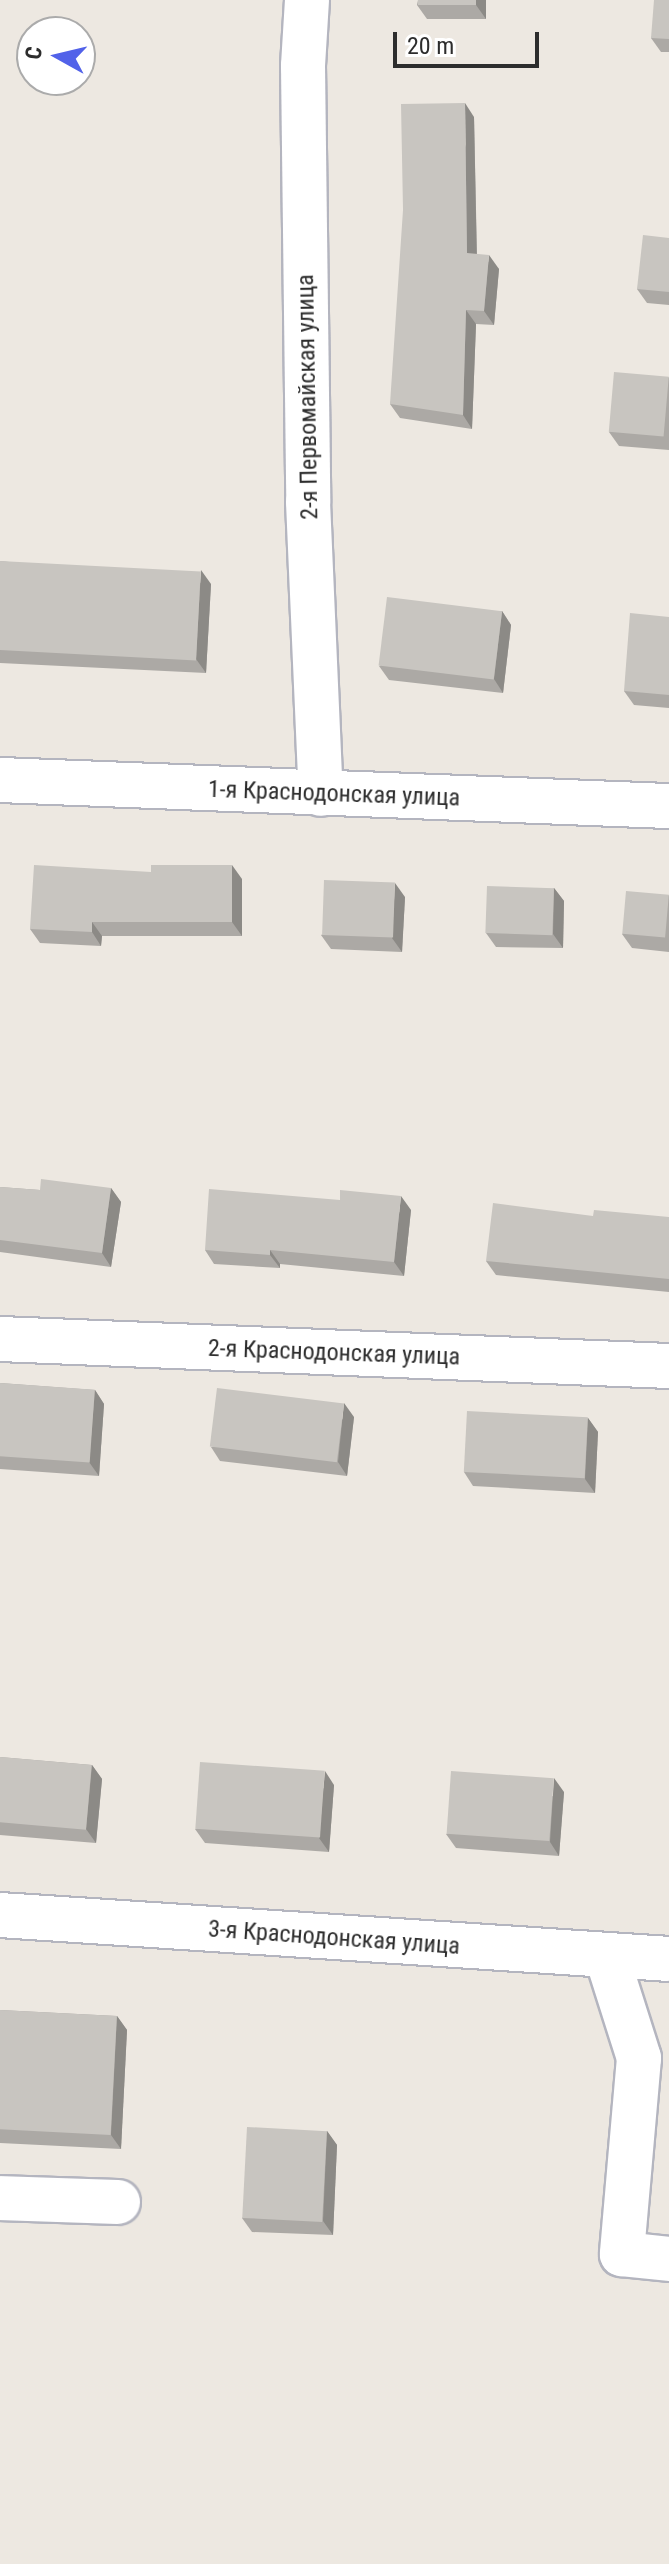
<!DOCTYPE html>
<meta charset="utf-8">
<style>
body{margin:0}
#map{position:relative;width:669px;height:2564px;overflow:hidden;background:#ede8e1;font-family:"Roboto Condensed",sans-serif}
div>[style]{position:absolute}
[style*='--x']{left:calc(var(--x)*1px);top:calc(var(--y)*1px);width:calc(var(--w)*1px);rotate:calc(var(--a)*1deg)}
.roads{filter:drop-shadow(2px 0 #b4b5bf) drop-shadow(-2px 0 #b4b5bf) drop-shadow(0 2px #b4b5bf) drop-shadow(0 -2px #b4b5bf)}
.minor>*{height:44px;margin:-22px;padding:0 22px;transform-origin:22px;border-radius:22px;background:#fff}
.wall>*{inset:0;background:#aca9a5}
.shaded-wall>*{inset:0;background:#8c8a86}
.building>*{inset:0;background:#c8c5c0;transform-origin:0 0}
span{translate:-50% -50%;white-space:nowrap;text-align:center;line-height:1.15;-webkit-text-stroke:8px #fff;paint-order:stroke}
.street-label{font-size:24px;color:#2d2d2d}
.north{position:absolute;left:16px;top:16px;width:80px;height:80px;box-sizing:border-box;background:#fff;border:2px solid #ababab;border-radius:50%;rotate:278deg;font-size:22px;font-weight:700;line-height:32px;text-align:center;color:#2d2d2d}
.north::after{content:'';display:block;margin:auto;width:28px;height:36px;background:#5262e9;clip-path:polygon(50% 0,100% 100%,50% 72%,0 100%)}
.scale{position:absolute;left:393px;top:32px;width:146px;height:36px;box-sizing:border-box;border:4px solid #2d2d2d;border-top:0;padding-left:10px;font-size:24px;line-height:28px;white-space:nowrap;color:#2d2d2d;-webkit-text-stroke:6px #fff;paint-order:stroke}
</style>
<div id="map">
<div class="roads">
<div class="minor">
<i style="--x:307;--y:0;--w:66;--a:93.5"></i>
<i style="--x:303;--y:66;--w:436;--a:89.3"></i>
<i style="--x:308;--y:502;--w:292;--a:87.5"></i>
<i style="--x:0;--y:780;--w:670;--a:2.23"></i>
<i style="--x:0;--y:1339;--w:670;--a:2.31"></i>
<i style="--x:0;--y:1915;--w:670;--a:3.76"></i>
<i style="--x:607;--y:1957;--w:106;--a:72.4"></i>
<i style="--x:639;--y:2058;--w:197;--a:95"></i>
<i style="--x:622;--y:2254;--w:47;--a:6.1"></i>
<i style="--x:0;--y:2198;--w:118;--a:1.9"></i>
</div>
</div>
<div class="wall">
<i style="clip-path:polygon(418px 0,486px 0,486px 19px,427px 19px,417px 5px)"></i>
<i style="clip-path:polygon(669px 0,669px 52px,661px 52px,651px 38px)"></i>
<i style="clip-path:polygon(474px 117px,477px 254px,499px 269px,494px 325px,476px 324px,472px 429px,400px 418px,390px 404px)"></i>
<i style="clip-path:polygon(669px 238px,669px 305px,647px 303px,637px 289px)"></i>
<i style="clip-path:polygon(669px 377px,669px 450px,619px 446px,609px 432px)"></i>
<i style="clip-path:polygon(0 561px,211px 584px,206px 673px,0 663px)"></i>
<i style="clip-path:polygon(502px 611px,511px 625px,503px 693px,389px 680px,379px 666px)"></i>
<i style="clip-path:polygon(669px 617px,669px 708px,634px 705px,624px 691px)"></i>
<i style="clip-path:polygon(242px 879px,242px 936px,102px 936px,101px 946px,40px 943px,30px 929px)"></i>
<i style="clip-path:polygon(554px 888px,564px 901px,563px 948px,496px 947px,486px 933px)"></i>
<i style="clip-path:polygon(669px 895px,669px 952px,632px 948px,622px 934px)"></i>
<i style="clip-path:polygon(405px 897px,402px 952px,331px 949px,321px 935px)"></i>
<i style="clip-path:polygon(0 1187px,40px 1190px,111px 1188px,121px 1202px,111px 1267px,0 1252px)"></i>
<i style="clip-path:polygon(411px 1210px,404px 1276px,280px 1264px,280px 1268px,214px 1264px,205px 1250px)"></i>
<i style="clip-path:polygon(669px 1217px,669px 1292px,496px 1275px,486px 1261px)"></i>
<i style="clip-path:polygon(0 1383px,95px 1390px,104px 1404px,99px 1476px,0 1469px)"></i>
<i style="clip-path:polygon(354px 1417px,347px 1476px,220px 1461px,211px 1447px)"></i>
<i style="clip-path:polygon(588px 1418px,598px 1432px,595px 1493px,473px 1486px,464px 1472px)"></i>
<i style="clip-path:polygon(0 1757px,92px 1765px,102px 1779px,96px 1843px,0 1835px)"></i>
<i style="clip-path:polygon(334px 1785px,329px 1852px,205px 1843px,195px 1829px)"></i>
<i style="clip-path:polygon(564px 1792px,559px 1856px,456px 1848px,446px 1834px)"></i>
<i style="clip-path:polygon(0 2010px,117px 2016px,127px 2030px,121px 2149px,0 2143px)"></i>
<i style="clip-path:polygon(327px 2131px,337px 2145px,333px 2235px,252px 2232px,242px 2218px)"></i>
</div>
<div class="shaded-wall">
<i style="clip-path:polygon(476px 0,486px 0,486px 19px,476px 5px)"></i>
<i style="clip-path:polygon(465px 103px,474px 117px,477px 267px,467px 253px)"></i>
<i style="clip-path:polygon(489px 255px,499px 269px,494px 325px,484px 311px)"></i>
<i style="clip-path:polygon(466px 310px,476px 324px,472px 429px,463px 415px)"></i>
<i style="clip-path:polygon(201px 570px,211px 584px,206px 673px,196px 659px)"></i>
<i style="clip-path:polygon(502px 611px,511px 625px,503px 693px,494px 679px)"></i>
<i style="clip-path:polygon(232px 865px,242px 879px,242px 936px,232px 922px)"></i>
<i style="clip-path:polygon(395px 883px,405px 897px,402px 952px,392px 938px)"></i>
<i style="clip-path:polygon(554px 888px,564px 901px,563px 948px,553px 934px)"></i>
<i style="clip-path:polygon(92px 922px,102px 936px,101px 946px,92px 932px)"></i>
<i style="clip-path:polygon(111px 1188px,121px 1202px,111px 1267px,102px 1253px)"></i>
<i style="clip-path:polygon(401px 1196px,411px 1210px,404px 1276px,394px 1262px)"></i>
<i style="clip-path:polygon(270px 1250px,280px 1264px,280px 1268px,270px 1255px)"></i>
<i style="clip-path:polygon(95px 1390px,104px 1404px,99px 1476px,89px 1462px)"></i>
<i style="clip-path:polygon(344px 1403px,354px 1417px,347px 1476px,338px 1462px)"></i>
<i style="clip-path:polygon(588px 1418px,598px 1432px,595px 1493px,585px 1479px)"></i>
<i style="clip-path:polygon(92px 1765px,102px 1779px,96px 1843px,86px 1829px)"></i>
<i style="clip-path:polygon(325px 1771px,334px 1785px,329px 1852px,319px 1838px)"></i>
<i style="clip-path:polygon(554px 1778px,564px 1792px,559px 1856px,550px 1842px)"></i>
<i style="clip-path:polygon(117px 2016px,127px 2030px,121px 2149px,111px 2135px)"></i>
<i style="clip-path:polygon(327px 2131px,337px 2145px,333px 2235px,323px 2221px)"></i>
</div>
<div class="building">
<i style="left:418px;top:0;width:58px;height:5px"></i>
<i style="clip-path:polygon(654px 0,669px 0,669px 39px,651px 38px)"></i>
<i style="clip-path:polygon(465px 103px,467px 253px,489px 255px,484px 311px,466px 310px,463px 415px,390px 404px,403px 210px,401px 104px)"></i>
<i style="clip-path:polygon(643px 235px,669px 238px,669px 292px,637px 289px)"></i>
<i style="left:614px;top:372px;width:55px;height:60px;rotate:5deg"></i>
<i style="left:0;top:561px;width:201px;height:89px;rotate:3deg"></i>
<i style="left:387px;top:597px;width:116px;height:69px;rotate:7deg"></i>
<i style="clip-path:polygon(630px 613px,669px 617px,669px 695px,624px 691px)"></i>
<i style="clip-path:polygon(34px 865px,151px 872px,151px 865px,232px 865px,232px 922px,92px 922px,92px 932px,30px 929px)"></i>
<i style="left:324px;top:880px;width:71px;height:55px;rotate:2deg"></i>
<i style="left:487px;top:886px;width:67px;height:47px;rotate:2deg"></i>
<i style="left:626px;top:891px;width:43px;height:43px;rotate:5deg"></i>
<i style="clip-path:polygon(41px 1179px,111px 1188px,102px 1253px,0 1240px,0 1187px,40px 1190px)"></i>
<i style="clip-path:polygon(209px 1189px,340px 1200px,340px 1190px,401px 1196px,394px 1262px,270px 1250px,270px 1255px,205px 1250px)"></i>
<i style="clip-path:polygon(493px 1203px,593px 1216px,594px 1210px,669px 1217px,669px 1279px,486px 1261px)"></i>
<i style="left:0;top:1383px;width:95px;height:73px;rotate:4deg"></i>
<i style="left:217px;top:1388px;width:128px;height:59px;rotate:7deg"></i>
<i style="left:467px;top:1411px;width:121px;height:61px;rotate:3deg"></i>
<i style="left:0;top:1757px;width:92px;height:65px;rotate:5deg"></i>
<i style="left:200px;top:1762px;width:125px;height:67px;rotate:4deg"></i>
<i style="left:451px;top:1771px;width:103px;height:63px;rotate:4deg"></i>
<i style="left:0;top:2010px;width:117px;height:119px;rotate:3deg"></i>
<i style="left:247px;top:2127px;width:80px;height:91px;rotate:3deg"></i>
</div>
<div class="street-label">
<span style="left:308px;top:397px;rotate:-91deg">2-я Первомайская улица</span>
<span style="left:334px;top:794px;rotate:2deg">1-я Краснодонская улица</span>
<span style="left:334px;top:1353px;rotate:2deg">2-я Краснодонская улица</span>
<span style="left:334px;top:1938px;rotate:4deg">3-я Краснодонская улица</span>
</div>
<div class="north">С</div>
<div class="scale">20 m</div>
</div>
